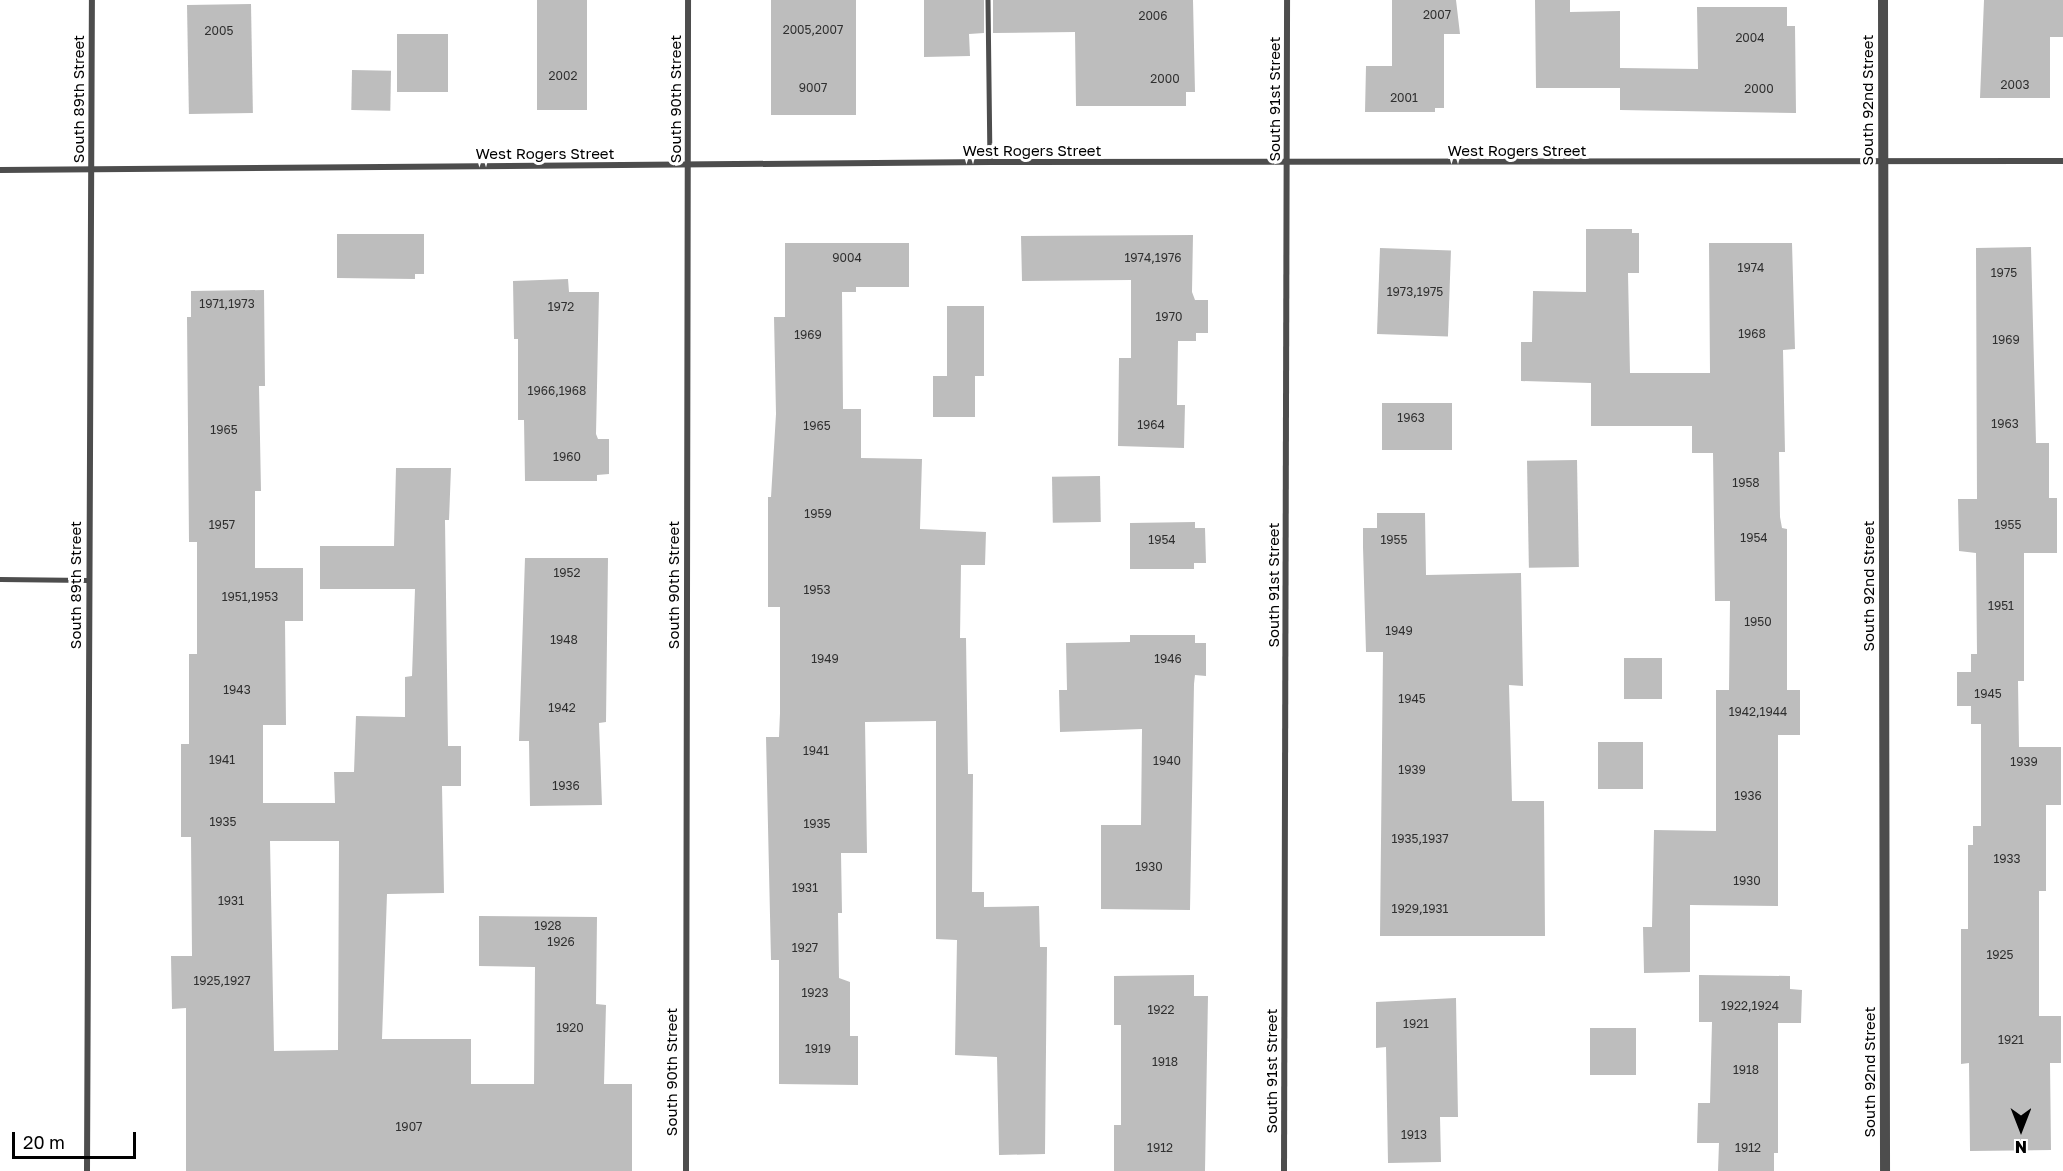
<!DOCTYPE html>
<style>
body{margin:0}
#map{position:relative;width:2063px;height:1171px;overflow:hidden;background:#fff;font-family:"Golos Text",sans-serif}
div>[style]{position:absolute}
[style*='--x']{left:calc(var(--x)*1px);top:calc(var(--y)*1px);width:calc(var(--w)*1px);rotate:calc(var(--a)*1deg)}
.building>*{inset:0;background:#bdbdbd;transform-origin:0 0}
.service>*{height:4.5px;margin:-2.25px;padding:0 2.25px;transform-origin:2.25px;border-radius:2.25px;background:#4d4d4d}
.minor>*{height:6px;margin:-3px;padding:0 3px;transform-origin:3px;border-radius:3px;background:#4d4d4d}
.tertiary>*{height:10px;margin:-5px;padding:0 5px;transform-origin:5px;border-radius:5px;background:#4d4d4d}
span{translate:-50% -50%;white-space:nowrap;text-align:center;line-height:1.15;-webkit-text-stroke:6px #fff;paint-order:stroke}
.number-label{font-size:12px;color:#2f2f2f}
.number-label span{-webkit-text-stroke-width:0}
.street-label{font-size:15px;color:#000}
.north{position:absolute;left:1991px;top:1099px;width:60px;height:60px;-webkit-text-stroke:4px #fff;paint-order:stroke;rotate:180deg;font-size:16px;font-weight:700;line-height:24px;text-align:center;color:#000}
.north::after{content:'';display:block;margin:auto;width:21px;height:27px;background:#000;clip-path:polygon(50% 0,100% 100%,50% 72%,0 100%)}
.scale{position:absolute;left:12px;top:1132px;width:124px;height:27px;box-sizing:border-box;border:3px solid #000;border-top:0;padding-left:8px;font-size:18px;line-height:21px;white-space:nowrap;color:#000;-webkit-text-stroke:4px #fff;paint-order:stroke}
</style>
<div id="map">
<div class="building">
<i style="left:537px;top:0;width:50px;height:110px"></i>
<i style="left:771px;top:0;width:85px;height:115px"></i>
<i style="clip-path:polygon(924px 0,984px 0,984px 33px,969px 34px,970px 56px,924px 57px)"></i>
<i style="clip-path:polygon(993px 0,1193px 0,1195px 92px,1186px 92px,1186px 106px,1076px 106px,1075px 32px,993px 33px)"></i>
<i style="clip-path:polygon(1392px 0,1456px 0,1460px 34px,1444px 34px,1444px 108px,1435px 108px,1435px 112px,1365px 112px,1366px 66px,1392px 66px)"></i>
<i style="clip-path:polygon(1535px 0,1570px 0,1570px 12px,1620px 11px,1620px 88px,1536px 88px)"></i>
<i style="clip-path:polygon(1984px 0,2063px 0,2063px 37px,2050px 37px,2050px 98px,1980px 98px)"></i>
<i style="left:251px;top:4px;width:109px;height:64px;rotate:89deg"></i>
<i style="clip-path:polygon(1697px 7px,1787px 7px,1787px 26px,1795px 26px,1796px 113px,1620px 110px,1620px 68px,1698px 69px)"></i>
<i style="left:397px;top:34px;width:51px;height:58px"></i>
<i style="left:352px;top:70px;width:39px;height:40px;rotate:1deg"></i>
<i style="clip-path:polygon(1586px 229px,1632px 229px,1632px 233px,1639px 233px,1639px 273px,1628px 273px,1630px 373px,1710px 373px,1709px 243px,1792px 243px,1795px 349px,1783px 350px,1785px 452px,1779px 452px,1780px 517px,1782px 528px,1787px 529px,1787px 690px,1800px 690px,1800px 735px,1778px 735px,1778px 906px,1690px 905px,1690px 972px,1644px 973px,1643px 927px,1652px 927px,1654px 830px,1716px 831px,1716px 690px,1729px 690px,1730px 601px,1715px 601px,1713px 453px,1692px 453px,1692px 426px,1591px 426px,1591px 383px,1521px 381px,1521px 342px,1532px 342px,1533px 291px,1586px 292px)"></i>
<i style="clip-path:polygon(337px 234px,424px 234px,424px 274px,415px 274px,415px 279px,337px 278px)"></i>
<i style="clip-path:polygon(1193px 235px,1192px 292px,1195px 300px,1208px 300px,1208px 333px,1196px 333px,1196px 341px,1178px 341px,1177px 405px,1185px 405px,1184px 448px,1118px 446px,1119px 358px,1131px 358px,1131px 280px,1022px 281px,1021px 236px)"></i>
<i style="clip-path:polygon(785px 243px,909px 243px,909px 287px,856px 287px,856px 292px,842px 292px,843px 409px,861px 409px,861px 458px,922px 459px,920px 529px,986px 532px,985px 565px,961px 565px,960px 638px,966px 638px,968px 774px,973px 774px,972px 892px,984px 892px,984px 907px,1039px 906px,1040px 947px,1047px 947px,1045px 1154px,999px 1155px,997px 1057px,955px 1055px,957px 940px,936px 939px,936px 721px,865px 722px,867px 853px,841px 853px,842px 913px,838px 913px,839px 978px,850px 982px,850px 1036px,858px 1036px,858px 1085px,779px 1084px,779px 960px,771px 960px,766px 737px,779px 737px,780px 713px,780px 607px,768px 607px,768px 497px,771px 497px,776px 414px,774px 317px,785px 317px)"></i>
<i style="clip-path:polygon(2031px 247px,2036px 443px,2049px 443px,2049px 498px,2057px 498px,2057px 553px,2024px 553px,2024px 681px,2018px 681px,2019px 747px,2061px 747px,2061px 805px,2046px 805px,2046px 891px,2039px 891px,2039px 1016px,2061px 1016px,2061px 1063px,2050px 1063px,2051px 1150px,1970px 1151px,1969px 1063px,1961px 1064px,1961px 929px,1968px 929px,1968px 845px,1973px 845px,1973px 826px,1981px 826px,1981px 724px,1971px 724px,1971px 706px,1957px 706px,1957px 672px,1971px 672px,1971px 654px,1977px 654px,1976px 553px,1959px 551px,1958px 499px,1977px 499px,1976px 248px)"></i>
<i style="left:1380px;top:248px;width:71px;height:86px;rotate:2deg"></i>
<i style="clip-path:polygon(568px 279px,569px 292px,599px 292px,596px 434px,598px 439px,609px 439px,609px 474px,597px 475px,597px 481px,525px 481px,524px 420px,518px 420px,518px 339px,514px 339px,513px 281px)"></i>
<i style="clip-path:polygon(evenodd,264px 290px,265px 386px,259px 386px,261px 491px,255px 491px,255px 568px,303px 568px,303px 621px,285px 621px,286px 725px,263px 725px,263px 803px,335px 803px,334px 772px,354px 772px,356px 716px,405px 717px,405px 677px,412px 676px,415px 589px,320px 589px,320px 546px,394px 546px,396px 468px,451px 468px,449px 520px,445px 520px,448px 746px,461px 746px,461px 786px,442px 786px,444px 893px,387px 894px,382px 1039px,471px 1039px,471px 1084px,534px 1084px,535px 967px,479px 966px,479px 916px,597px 917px,596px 1004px,606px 1005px,604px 1084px,632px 1084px,632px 1171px,186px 1171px,186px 1008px,172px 1009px,171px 956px,192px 956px,191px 837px,181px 837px,181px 744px,189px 744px,189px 654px,197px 654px,197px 542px,189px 542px,187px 317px,191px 317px,191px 291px,264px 290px,270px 841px,339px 841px,338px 1050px,274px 1051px,270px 841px)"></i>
<i style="left:947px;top:306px;width:37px;height:70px"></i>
<i style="left:975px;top:376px;width:41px;height:42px;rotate:90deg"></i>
<i style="left:1382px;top:403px;width:70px;height:47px"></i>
<i style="left:1577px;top:460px;width:107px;height:50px;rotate:89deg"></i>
<i style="left:1100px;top:476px;width:46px;height:48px;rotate:89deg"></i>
<i style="clip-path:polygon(1377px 513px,1425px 513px,1426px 575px,1521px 573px,1523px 686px,1509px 685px,1512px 801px,1544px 801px,1545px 936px,1380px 936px,1383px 652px,1366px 652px,1363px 547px,1363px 528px,1377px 528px)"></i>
<i style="clip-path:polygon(1195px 522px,1195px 528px,1205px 528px,1206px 563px,1194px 563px,1194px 569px,1130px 569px,1130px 523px)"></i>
<i style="clip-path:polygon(525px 558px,608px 558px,606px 722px,599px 723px,602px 805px,530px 806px,529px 741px,519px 741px)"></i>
<i style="clip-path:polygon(1130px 635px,1195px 635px,1195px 643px,1206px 643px,1206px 676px,1195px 675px,1194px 684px,1190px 910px,1101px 909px,1101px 825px,1141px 825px,1142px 729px,1060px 732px,1059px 690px,1067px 690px,1066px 643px,1130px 642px)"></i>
<i style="left:1624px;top:658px;width:38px;height:41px"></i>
<i style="left:1598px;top:742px;width:45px;height:47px"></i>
<i style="clip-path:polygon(1194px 975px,1194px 996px,1208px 996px,1205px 1171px,1114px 1171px,1114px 1125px,1121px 1125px,1121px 1025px,1114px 1025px,1114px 976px)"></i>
<i style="clip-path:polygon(1699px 975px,1790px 976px,1790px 989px,1802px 990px,1801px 1023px,1778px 1023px,1778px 1153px,1774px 1153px,1774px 1171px,1718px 1171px,1719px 1143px,1697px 1143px,1698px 1103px,1710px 1103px,1712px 1022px,1699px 1022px)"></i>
<i style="clip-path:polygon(1456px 998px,1458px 1117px,1440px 1117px,1441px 1162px,1388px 1163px,1386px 1047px,1376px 1048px,1376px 1002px)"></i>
<i style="left:1590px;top:1028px;width:46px;height:47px"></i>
</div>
<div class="service">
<i style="--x:988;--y:0;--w:162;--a:89.3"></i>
<i style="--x:0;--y:579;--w:88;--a:0.7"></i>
</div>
<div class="minor">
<i style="--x:0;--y:170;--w:990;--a:-0.46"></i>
<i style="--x:990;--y:162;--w:1073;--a:-0.05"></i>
<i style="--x:87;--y:1171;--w:1171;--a:-89.76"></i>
<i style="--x:686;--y:1171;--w:1171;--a:-89.9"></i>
<i style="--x:1284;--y:1171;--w:1171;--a:-89.85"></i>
</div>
<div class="tertiary">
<i style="--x:1883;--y:0;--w:1171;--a:89.9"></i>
</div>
<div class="number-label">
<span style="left:1437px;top:15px">2007</span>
<span style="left:1153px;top:16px">2006</span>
<span style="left:813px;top:30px">2005,2007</span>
<span style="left:219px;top:31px">2005</span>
<span style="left:1750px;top:38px">2004</span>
<span style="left:563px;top:76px">2002</span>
<span style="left:1165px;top:79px">2000</span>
<span style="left:2015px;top:85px">2003</span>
<span style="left:813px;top:88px">9007</span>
<span style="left:1759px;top:89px">2000</span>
<span style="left:1404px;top:98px">2001</span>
<span style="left:847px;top:258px">9004</span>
<span style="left:1153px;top:258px">1974,1976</span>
<span style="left:1751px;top:268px">1974</span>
<span style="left:2004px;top:273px">1975</span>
<span style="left:1415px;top:292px">1973,1975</span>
<span style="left:227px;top:304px">1971,1973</span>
<span style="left:561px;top:307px">1972</span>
<span style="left:1169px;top:317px">1970</span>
<span style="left:1752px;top:334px">1968</span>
<span style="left:808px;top:335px">1969</span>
<span style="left:2006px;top:340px">1969</span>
<span style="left:557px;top:391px">1966,1968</span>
<span style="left:1411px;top:418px">1963</span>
<span style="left:2005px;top:424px">1963</span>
<span style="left:1151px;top:425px">1964</span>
<span style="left:817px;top:426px">1965</span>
<span style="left:224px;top:430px">1965</span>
<span style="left:567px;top:457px">1960</span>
<span style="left:1746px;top:483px">1958</span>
<span style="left:818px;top:514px">1959</span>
<span style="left:222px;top:525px">1957</span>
<span style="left:2008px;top:525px">1955</span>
<span style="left:1754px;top:538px">1954</span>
<span style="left:1162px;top:540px">1954</span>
<span style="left:1394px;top:540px">1955</span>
<span style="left:567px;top:573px">1952</span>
<span style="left:817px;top:590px">1953</span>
<span style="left:250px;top:597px">1951,1953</span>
<span style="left:2001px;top:606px">1951</span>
<span style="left:1758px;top:622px">1950</span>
<span style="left:1399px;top:631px">1949</span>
<span style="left:564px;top:640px">1948</span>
<span style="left:825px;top:659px">1949</span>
<span style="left:1168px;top:659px">1946</span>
<span style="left:237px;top:690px">1943</span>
<span style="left:1988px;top:694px">1945</span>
<span style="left:1412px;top:699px">1945</span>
<span style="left:562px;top:708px">1942</span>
<span style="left:1758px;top:712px">1942,1944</span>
<span style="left:816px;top:751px">1941</span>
<span style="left:222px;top:760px">1941</span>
<span style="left:1167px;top:761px">1940</span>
<span style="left:2024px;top:762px">1939</span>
<span style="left:1412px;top:770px">1939</span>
<span style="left:566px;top:786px">1936</span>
<span style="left:1748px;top:796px">1936</span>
<span style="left:223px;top:822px">1935</span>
<span style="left:817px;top:824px">1935</span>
<span style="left:1420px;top:839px">1935,1937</span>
<span style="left:2007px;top:859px">1933</span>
<span style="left:1149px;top:867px">1930</span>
<span style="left:1747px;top:881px">1930</span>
<span style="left:805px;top:888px">1931</span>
<span style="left:231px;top:901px">1931</span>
<span style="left:1420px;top:909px">1929,1931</span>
<span style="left:548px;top:926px">1928</span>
<span style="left:561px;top:942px">1926</span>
<span style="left:805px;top:948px">1927</span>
<span style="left:2000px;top:955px">1925</span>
<span style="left:222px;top:981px">1925,1927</span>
<span style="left:815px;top:993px">1923</span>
<span style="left:1750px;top:1006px">1922,1924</span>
<span style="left:1161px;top:1010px">1922</span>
<span style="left:1416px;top:1024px">1921</span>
<span style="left:570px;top:1028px">1920</span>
<span style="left:2011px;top:1040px">1921</span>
<span style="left:818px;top:1049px">1919</span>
<span style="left:1165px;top:1062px">1918</span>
<span style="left:1746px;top:1070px">1918</span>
<span style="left:409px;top:1127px">1907</span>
<span style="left:1414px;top:1135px">1913</span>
<span style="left:1160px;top:1148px">1912</span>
<span style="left:1748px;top:1148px">1912</span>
</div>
<div class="street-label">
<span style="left:79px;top:99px;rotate:-90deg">South 89th Street</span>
<span style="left:676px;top:99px;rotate:-90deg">South 90th Street</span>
<span style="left:1275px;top:99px;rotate:-90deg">South 91st Street</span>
<span style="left:1868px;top:100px;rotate:-90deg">South 92nd Street</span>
<span style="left:1032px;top:151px">West Rogers Street</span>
<span style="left:1517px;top:151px">West Rogers Street</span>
<span style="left:545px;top:154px">West Rogers Street</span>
<span style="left:76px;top:585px;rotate:-90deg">South 89th Street</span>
<span style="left:674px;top:585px;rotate:-90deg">South 90th Street</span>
<span style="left:1274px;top:585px;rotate:-90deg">South 91st Street</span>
<span style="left:1869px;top:586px;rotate:-90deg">South 92nd Street</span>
<span style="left:1272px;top:1071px;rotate:-90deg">South 91st Street</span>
<span style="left:672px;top:1072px;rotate:-90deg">South 90th Street</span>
<span style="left:1870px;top:1072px;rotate:-90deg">South 92nd Street</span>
</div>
<div class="north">N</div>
<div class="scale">20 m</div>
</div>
